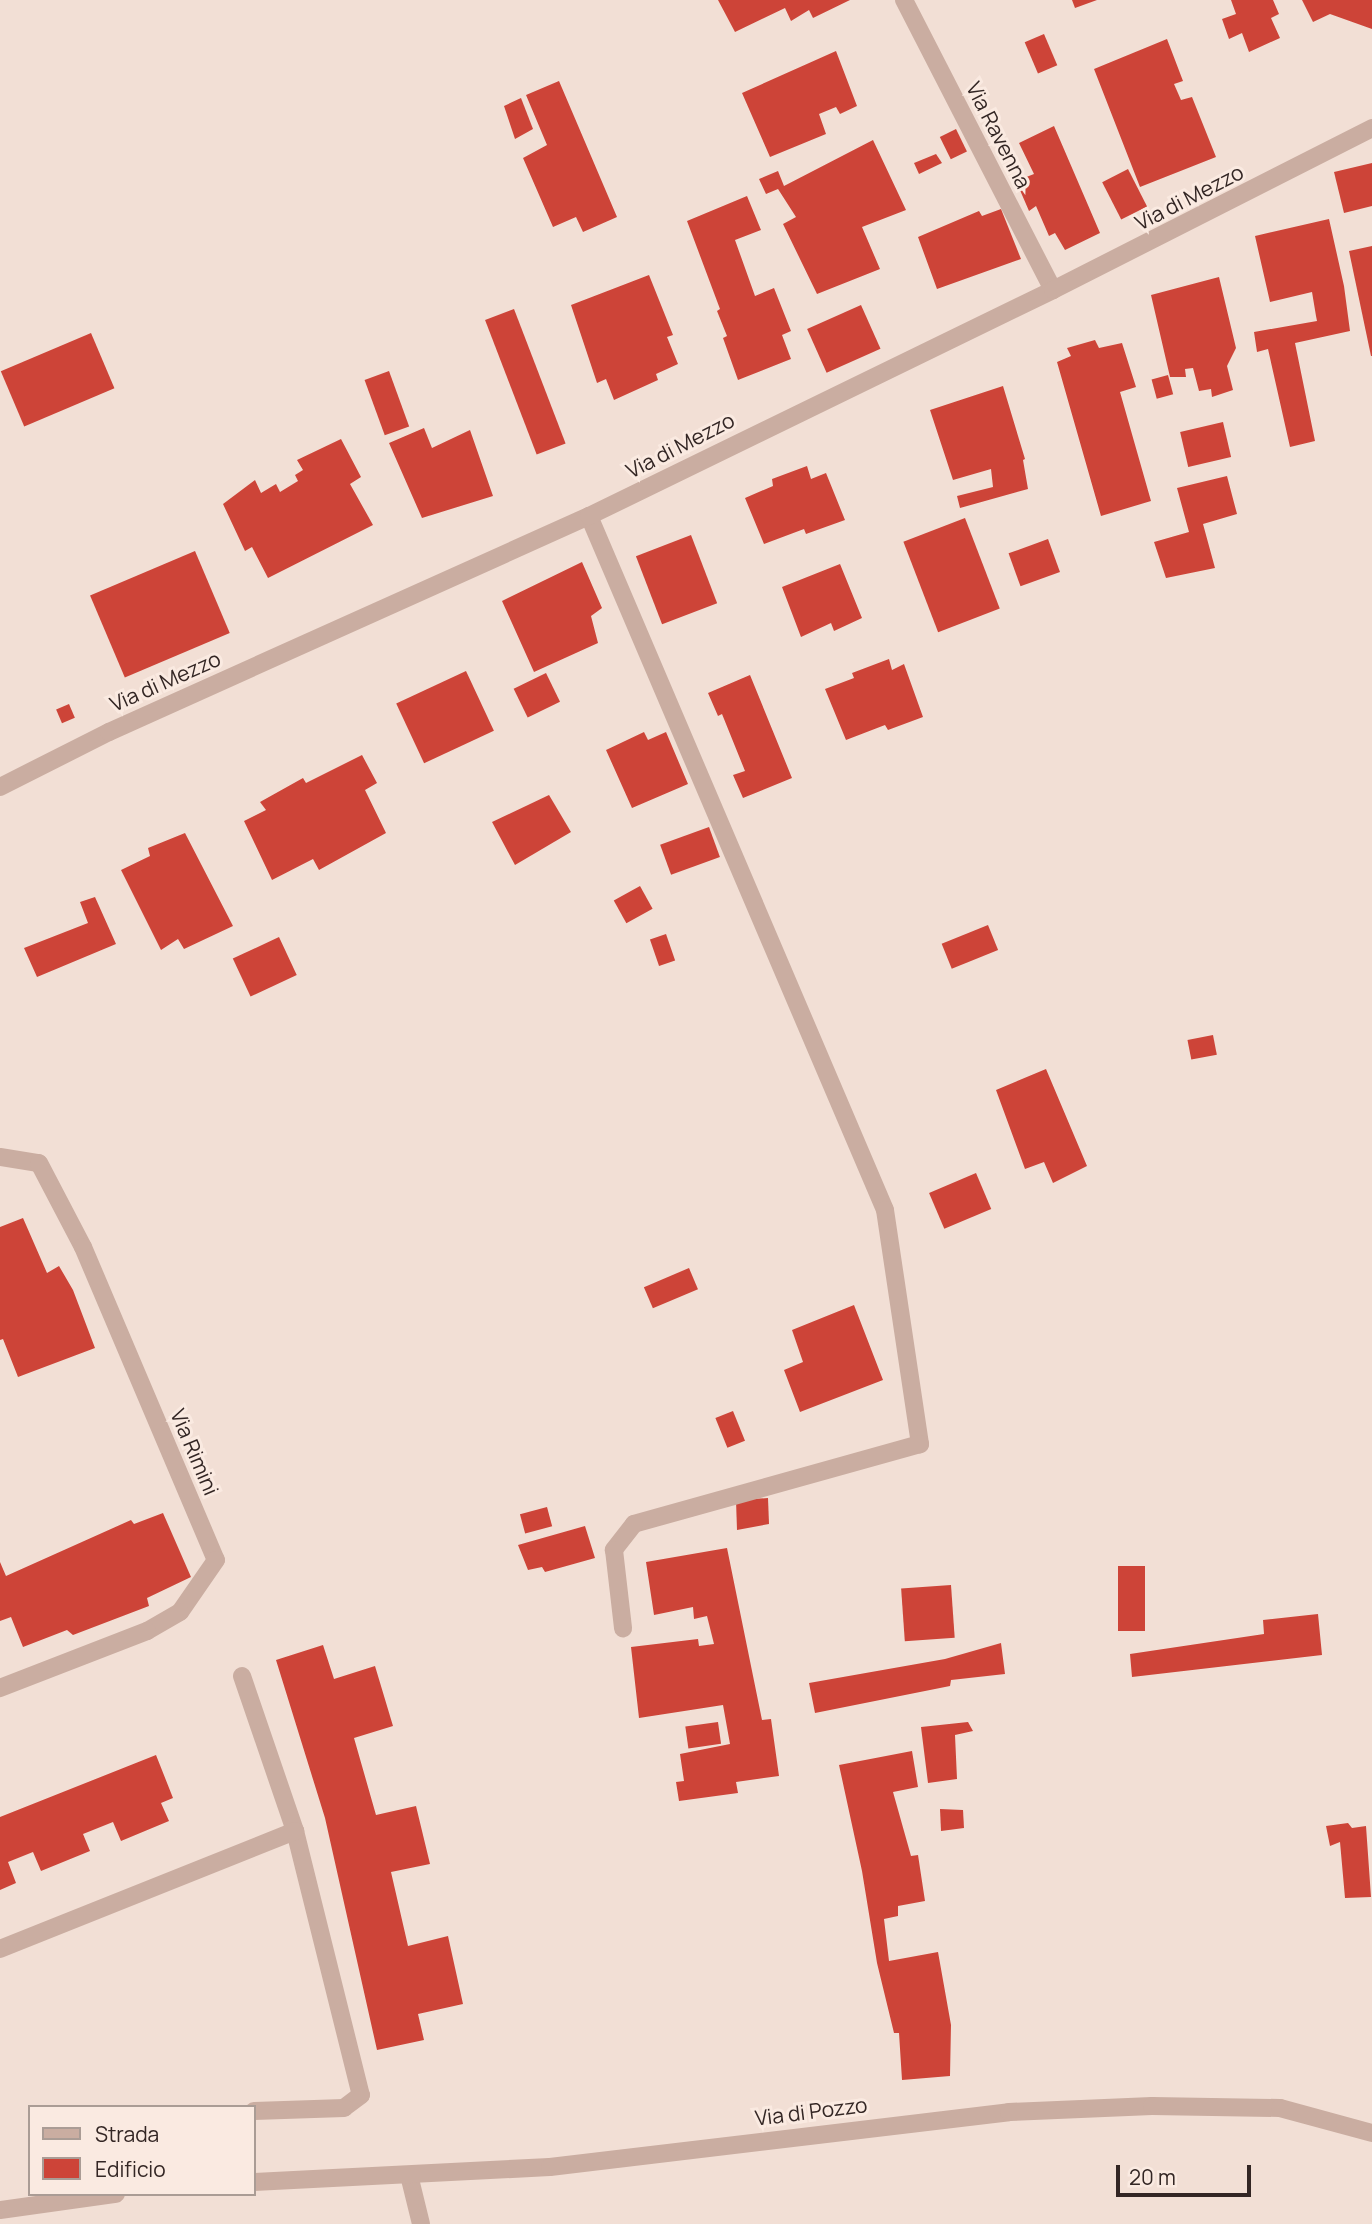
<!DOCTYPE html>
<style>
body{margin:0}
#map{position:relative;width:1372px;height:2224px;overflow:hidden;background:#f2dfd5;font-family:Manrope,sans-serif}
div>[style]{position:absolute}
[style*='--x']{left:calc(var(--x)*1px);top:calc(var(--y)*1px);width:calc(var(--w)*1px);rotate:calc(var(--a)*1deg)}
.building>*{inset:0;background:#cd4438;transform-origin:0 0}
.minor>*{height:18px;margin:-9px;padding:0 9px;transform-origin:9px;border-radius:9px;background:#caada1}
span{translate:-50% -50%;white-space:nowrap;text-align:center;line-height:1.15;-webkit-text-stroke:6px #faeae1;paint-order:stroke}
.street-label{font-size:21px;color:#332624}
.legend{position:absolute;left:28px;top:2105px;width:228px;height:91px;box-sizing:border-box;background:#faeae1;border:2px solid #aa9c95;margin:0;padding:9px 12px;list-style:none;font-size:21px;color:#332624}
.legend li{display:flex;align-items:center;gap:14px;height:35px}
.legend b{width:35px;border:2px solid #aa9c95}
.scale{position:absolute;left:1116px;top:2165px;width:135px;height:32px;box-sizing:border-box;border:4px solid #332624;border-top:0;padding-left:9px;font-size:21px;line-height:24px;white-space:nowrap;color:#332624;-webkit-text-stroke:5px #faeae1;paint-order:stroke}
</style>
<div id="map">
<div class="building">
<i style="clip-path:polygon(718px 0,850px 0,813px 18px,809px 10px,791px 21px,785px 8px,735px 32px)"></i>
<i style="clip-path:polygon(1072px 0,1097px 0,1075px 8px)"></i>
<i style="clip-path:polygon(1231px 0,1273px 0,1279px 14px,1271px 18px,1280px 38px,1249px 52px,1242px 33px,1229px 39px,1222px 19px,1236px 14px)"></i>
<i style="clip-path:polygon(1302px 0,1372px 0,1372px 29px,1330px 14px,1313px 22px)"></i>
<i style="left:1044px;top:34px;width:34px;height:21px;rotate:67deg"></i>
<i style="clip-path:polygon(1167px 39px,1183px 81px,1174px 84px,1181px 100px,1192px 97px,1216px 157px,1140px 187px,1094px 69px)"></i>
<i style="clip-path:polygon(836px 51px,857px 106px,840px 114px,836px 107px,819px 114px,826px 134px,770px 157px,742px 93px)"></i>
<i style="clip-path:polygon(559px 81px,617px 217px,583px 232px,576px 217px,553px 227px,523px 158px,547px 145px,526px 95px)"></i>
<i style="clip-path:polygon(521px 98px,533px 129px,515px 139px,504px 106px)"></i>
<i style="clip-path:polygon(1054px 126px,1100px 233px,1065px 250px,1055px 233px,1049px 236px,1036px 206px,1029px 211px,1016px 181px,1034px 174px,1019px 143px)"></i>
<i style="left:956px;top:129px;width:25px;height:18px;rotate:64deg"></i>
<i style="clip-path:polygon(873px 140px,906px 210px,862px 227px,880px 269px,817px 294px,783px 224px,796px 217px,778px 189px,766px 194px,759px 179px,778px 171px,784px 186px)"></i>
<i style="clip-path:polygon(936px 154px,942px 163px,919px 174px,914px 163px)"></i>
<i style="clip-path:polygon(1372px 163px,1372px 206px,1344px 213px,1334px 172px)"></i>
<i style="left:1128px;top:169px;width:42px;height:29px;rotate:63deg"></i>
<i style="clip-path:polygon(747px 196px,761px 230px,735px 240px,755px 296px,774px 288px,791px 331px,782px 335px,791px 359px,738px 380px,723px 338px,727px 336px,717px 311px,720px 309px,687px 221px)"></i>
<i style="clip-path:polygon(1001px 209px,1021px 259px,937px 289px,918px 237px,979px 211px,982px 216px)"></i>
<i style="clip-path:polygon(1329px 219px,1344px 286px,1350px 331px,1295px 343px,1315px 441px,1290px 447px,1268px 349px,1257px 352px,1254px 332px,1317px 321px,1316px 316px,1312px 292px,1270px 302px,1255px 236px)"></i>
<i style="clip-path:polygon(1372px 246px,1372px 356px,1371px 356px,1349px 251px)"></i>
<i style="clip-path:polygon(649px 275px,673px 335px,667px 337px,678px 364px,656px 374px,658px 380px,614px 400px,606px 379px,597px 383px,571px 305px)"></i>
<i style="clip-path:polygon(1219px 277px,1236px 348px,1227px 366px,1233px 390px,1212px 397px,1211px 389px,1199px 391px,1193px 368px,1185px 369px,1186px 377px,1170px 377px,1151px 295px)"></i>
<i style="left:861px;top:305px;width:48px;height:59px;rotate:66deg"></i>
<i style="left:514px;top:309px;width:144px;height:31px;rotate:69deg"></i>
<i style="left:91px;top:333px;width:60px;height:98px;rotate:67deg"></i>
<i style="clip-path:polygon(1095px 340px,1099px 348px,1122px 343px,1136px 387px,1120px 392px,1151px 501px,1101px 516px,1057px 362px,1071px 356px,1067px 348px)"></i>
<i style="left:389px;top:371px;width:59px;height:26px;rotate:70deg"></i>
<i style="left:1168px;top:375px;width:20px;height:17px;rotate:75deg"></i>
<i style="clip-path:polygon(1003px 386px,1025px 459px,1023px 460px,1028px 489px,960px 508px,957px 496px,993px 487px,991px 469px,953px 480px,930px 410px)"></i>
<i style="left:1223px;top:422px;width:36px;height:44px;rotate:77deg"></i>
<i style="clip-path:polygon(424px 428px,432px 448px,470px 430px,493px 496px,422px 518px,389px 443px)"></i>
<i style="clip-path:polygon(341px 439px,361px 477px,350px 484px,373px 525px,268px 578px,252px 547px,245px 551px,223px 504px,255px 480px,261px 493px,276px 484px,280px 492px,298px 481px,295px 475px,303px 470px,297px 460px)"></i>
<i style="clip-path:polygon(807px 466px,811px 479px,826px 473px,845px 520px,806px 534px,804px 529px,764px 544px,745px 498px,773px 486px,772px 479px)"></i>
<i style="clip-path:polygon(1227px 476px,1237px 514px,1203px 524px,1215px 568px,1166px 578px,1154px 542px,1189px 532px,1177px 488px)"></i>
<i style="left:965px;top:518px;width:97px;height:66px;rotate:69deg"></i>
<i style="left:691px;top:535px;width:73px;height:59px;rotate:69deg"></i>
<i style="left:1048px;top:539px;width:35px;height:42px;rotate:70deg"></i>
<i style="left:195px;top:551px;width:89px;height:114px;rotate:67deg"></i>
<i style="clip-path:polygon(582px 562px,602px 608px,591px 616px,598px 643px,534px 672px,502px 601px)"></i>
<i style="clip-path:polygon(840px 564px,862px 618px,834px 631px,831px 623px,801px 637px,782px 587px)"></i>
<i style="clip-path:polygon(889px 659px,892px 670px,904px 664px,923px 717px,888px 730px,885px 725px,846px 740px,825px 689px,854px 678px,852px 673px)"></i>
<i style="left:466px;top:671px;width:66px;height:77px;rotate:65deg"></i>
<i style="left:546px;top:673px;width:32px;height:36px;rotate:64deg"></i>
<i style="clip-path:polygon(750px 675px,792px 778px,743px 798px,733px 775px,745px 771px,722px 714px,718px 716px,708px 693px)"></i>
<i style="left:69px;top:704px;width:15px;height:14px;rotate:67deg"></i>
<i style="clip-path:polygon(644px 732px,648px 740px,666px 732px,688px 784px,632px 808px,606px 750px)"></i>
<i style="clip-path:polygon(362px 755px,377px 783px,365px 790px,386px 833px,319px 870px,313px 859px,272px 880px,244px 821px,266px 810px,260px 802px,303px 778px,306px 783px)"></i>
<i style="clip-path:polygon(549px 795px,571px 832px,515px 865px,492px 822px)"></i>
<i style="left:709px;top:827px;width:32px;height:52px;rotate:70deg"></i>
<i style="clip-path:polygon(185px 833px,233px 926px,184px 949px,178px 939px,161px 950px,121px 870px,150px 856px,148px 848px)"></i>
<i style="left:640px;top:886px;width:26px;height:30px;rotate:61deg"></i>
<i style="clip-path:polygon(95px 897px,116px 944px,37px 977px,24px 948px,88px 923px,80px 902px)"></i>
<i style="left:988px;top:925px;width:27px;height:50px;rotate:68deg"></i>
<i style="left:666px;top:934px;width:28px;height:17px;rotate:71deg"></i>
<i style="left:279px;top:937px;width:42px;height:51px;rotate:65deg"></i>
<i style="left:1213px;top:1035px;width:20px;height:26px;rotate:79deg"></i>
<i style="clip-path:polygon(1046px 1069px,1087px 1166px,1053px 1183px,1044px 1162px,1025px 1169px,996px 1090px)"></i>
<i style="left:976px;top:1173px;width:39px;height:51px;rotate:67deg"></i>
<i style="clip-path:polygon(23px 1218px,47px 1273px,59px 1266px,73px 1290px,95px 1348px,18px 1377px,3px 1339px,0 1340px,0 1227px)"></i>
<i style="left:689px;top:1268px;width:23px;height:49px;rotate:67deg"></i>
<i style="clip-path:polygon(854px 1305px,883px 1380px,800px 1412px,784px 1370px,803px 1362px,792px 1330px)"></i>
<i style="left:733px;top:1411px;width:32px;height:19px;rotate:68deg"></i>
<i style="clip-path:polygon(768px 1498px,769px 1524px,737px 1530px,736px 1500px)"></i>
<i style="left:547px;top:1507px;width:20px;height:28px;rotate:75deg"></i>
<i style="clip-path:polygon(163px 1513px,191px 1577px,147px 1598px,149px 1606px,73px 1635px,67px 1630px,23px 1647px,11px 1617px,0 1621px,0 1562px,6px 1576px,131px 1520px,134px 1524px)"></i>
<i style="clip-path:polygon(585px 1526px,595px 1558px,545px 1572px,542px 1567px,528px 1570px,518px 1545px)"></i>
<i style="clip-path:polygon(727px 1548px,762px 1720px,771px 1719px,779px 1776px,736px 1782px,738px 1793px,679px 1801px,676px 1782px,684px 1781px,680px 1754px,730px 1744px,723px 1705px,639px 1718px,631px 1647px,698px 1639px,699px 1646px,714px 1644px,707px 1616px,694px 1619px,693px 1607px,654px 1615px,646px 1562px)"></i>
<i style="left:1118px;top:1566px;width:27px;height:65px"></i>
<i style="left:951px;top:1585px;width:53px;height:50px;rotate:86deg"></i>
<i style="clip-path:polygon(1318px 1614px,1322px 1655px,1132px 1677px,1130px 1654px,1264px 1634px,1263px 1620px)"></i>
<i style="clip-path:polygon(1001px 1643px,1005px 1674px,951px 1680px,950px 1686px,815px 1713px,809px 1683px,945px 1659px)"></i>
<i style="clip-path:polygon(323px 1645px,334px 1679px,375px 1666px,393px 1726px,354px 1738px,376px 1815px,416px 1806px,430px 1864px,391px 1872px,408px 1946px,448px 1936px,463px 2004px,418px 2014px,424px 2040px,377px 2050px,325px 1818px,276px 1660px)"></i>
<i style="left:718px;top:1722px;width:22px;height:33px;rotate:82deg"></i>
<i style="clip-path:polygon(968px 1722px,973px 1731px,955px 1735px,957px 1779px,928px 1783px,921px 1727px)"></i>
<i style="clip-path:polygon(912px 1751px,918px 1787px,893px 1792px,911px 1856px,918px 1855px,925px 1901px,898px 1906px,898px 1916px,884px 1919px,889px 1961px,938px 1952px,951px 2025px,950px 2076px,902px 2080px,899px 2033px,894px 2033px,877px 1963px,862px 1871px,839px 1765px)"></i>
<i style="clip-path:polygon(156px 1755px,173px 1798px,161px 1803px,169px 1821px,121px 1841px,113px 1822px,83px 1834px,90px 1851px,41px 1871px,33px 1852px,8px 1862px,16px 1883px,0 1890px,0 1817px)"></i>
<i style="clip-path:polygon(940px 1809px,963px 1810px,964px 1828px,941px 1831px)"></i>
<i style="clip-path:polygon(1348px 1823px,1352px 1828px,1366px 1826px,1371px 1897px,1345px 1898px,1340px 1842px,1330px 1846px,1326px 1826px)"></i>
</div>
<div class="minor">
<i style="--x:904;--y:0;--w:326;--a:62.8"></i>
<i style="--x:589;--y:516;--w:754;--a:66.9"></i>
<i style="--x:885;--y:1210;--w:237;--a:81.5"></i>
<i style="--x:920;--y:1444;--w:297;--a:164.4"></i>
<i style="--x:634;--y:1524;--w:33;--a:128"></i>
<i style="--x:614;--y:1550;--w:79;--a:83.4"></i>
<i style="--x:0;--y:787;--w:122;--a:-26.8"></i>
<i style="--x:109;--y:732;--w:526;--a:-24.23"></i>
<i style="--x:589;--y:516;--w:516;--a:-25.97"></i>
<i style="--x:1053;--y:290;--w:358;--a:-26.9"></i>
<i style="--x:0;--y:1157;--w:39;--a:9"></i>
<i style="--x:39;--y:1163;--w:95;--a:62.4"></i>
<i style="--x:83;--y:1247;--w:340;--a:67"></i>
<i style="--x:216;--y:1560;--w:63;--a:124.7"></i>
<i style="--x:180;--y:1612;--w:38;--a:150"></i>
<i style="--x:147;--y:1631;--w:158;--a:158.8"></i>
<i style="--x:242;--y:1676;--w:164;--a:71.1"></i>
<i style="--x:295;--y:1831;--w:272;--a:76"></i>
<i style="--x:361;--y:2095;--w:21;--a:143"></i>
<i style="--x:344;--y:2108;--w:90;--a:178.1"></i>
<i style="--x:0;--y:1949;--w:318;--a:-21.8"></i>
<i style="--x:409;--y:2175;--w:50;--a:76.2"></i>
<i style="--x:254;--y:2182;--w:296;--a:-2.9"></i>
<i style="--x:550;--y:2167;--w:462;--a:-6.8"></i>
<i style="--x:1009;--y:2112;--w:143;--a:-2.4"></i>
<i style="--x:1152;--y:2106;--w:128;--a:0.9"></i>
<i style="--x:1280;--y:2108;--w:95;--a:15.2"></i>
<i style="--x:0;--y:2210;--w:117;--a:-7.9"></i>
</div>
<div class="street-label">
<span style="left:999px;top:135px;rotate:63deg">Via Ravenna</span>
<span style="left:1189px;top:197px;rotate:-27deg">Via di Mezzo</span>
<span style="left:680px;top:445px;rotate:-27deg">Via di Mezzo</span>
<span style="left:165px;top:681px;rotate:-24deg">Via di Mezzo</span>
<span style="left:195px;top:1452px;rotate:67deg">Via Rimini</span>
<span style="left:811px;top:2111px;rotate:-7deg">Via di Pozzo</span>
</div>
<ul class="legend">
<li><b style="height:9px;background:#caada1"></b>Strada</li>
<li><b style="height:19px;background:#cd4438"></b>Edificio</li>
</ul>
<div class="scale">20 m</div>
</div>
